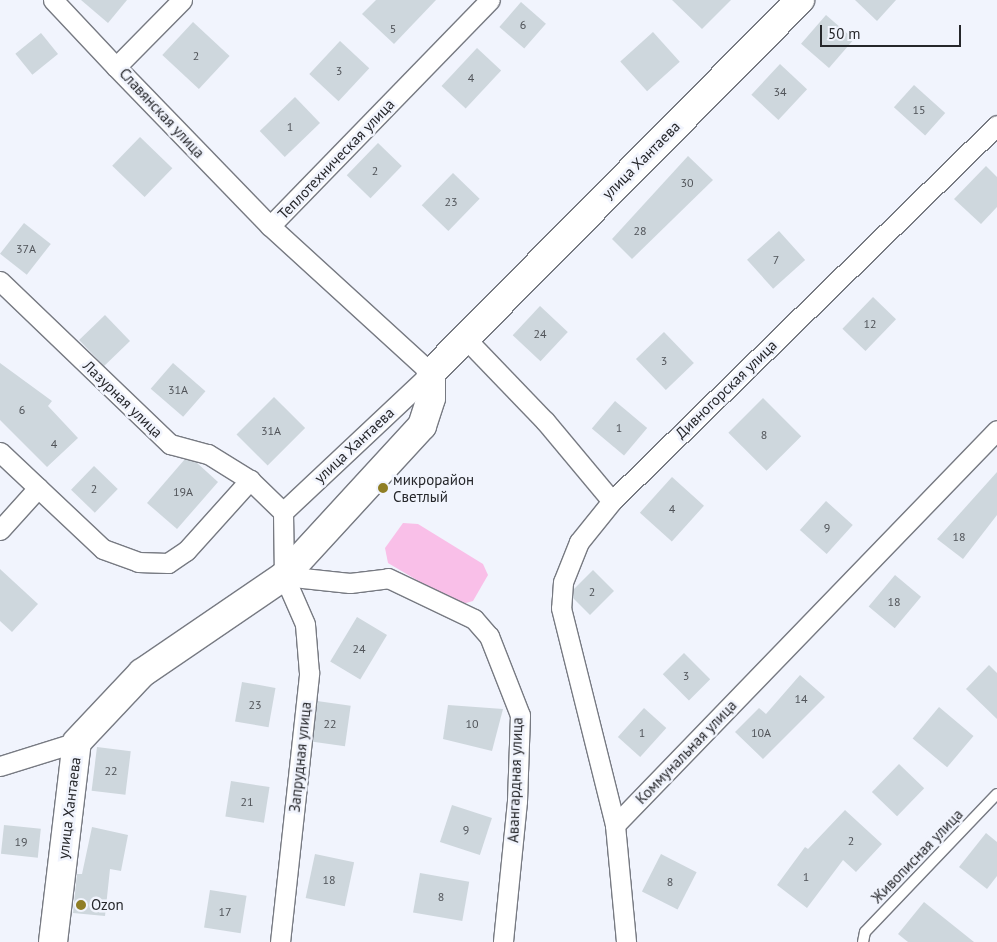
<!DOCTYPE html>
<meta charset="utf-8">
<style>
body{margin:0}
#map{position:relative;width:997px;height:942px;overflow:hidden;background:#f1f4fd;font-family:"PT Sans",sans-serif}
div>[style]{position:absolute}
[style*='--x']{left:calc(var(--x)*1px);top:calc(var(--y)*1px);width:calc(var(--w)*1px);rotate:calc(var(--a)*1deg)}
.green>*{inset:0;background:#f9bfe8}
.building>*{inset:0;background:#ced7dd;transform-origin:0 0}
.roads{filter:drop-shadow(1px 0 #777a82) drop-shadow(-1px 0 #777a82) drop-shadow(0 1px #777a82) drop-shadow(0 -1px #777a82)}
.lane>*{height:10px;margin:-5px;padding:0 5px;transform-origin:5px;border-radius:5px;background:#fff}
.street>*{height:19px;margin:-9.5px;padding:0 9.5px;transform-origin:9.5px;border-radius:9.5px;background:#fff}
.secondary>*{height:28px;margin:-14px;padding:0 14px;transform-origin:14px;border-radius:14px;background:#fff}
.dots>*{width:14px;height:14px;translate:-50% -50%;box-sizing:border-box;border:2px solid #f1f4fd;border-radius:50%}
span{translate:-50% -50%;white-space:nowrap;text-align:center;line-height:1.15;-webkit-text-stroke:5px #f1f4fd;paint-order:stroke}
.number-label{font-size:12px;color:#505358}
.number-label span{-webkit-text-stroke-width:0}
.street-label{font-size:15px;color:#26272b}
.poi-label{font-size:15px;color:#26272b}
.left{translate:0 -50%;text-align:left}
.scale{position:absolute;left:820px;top:25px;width:141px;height:22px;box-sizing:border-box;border:2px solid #26272b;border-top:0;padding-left:6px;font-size:15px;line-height:18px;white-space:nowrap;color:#26272b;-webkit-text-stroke:4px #f1f4fd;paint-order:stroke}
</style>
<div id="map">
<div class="green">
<i style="clip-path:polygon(403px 523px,418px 524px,483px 564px,488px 575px,473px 601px,459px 605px,388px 563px,385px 548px)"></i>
</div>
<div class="building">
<i style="clip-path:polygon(81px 0,127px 0,108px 23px)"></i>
<i style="clip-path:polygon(376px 0,436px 0,394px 44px,362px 14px)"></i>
<i style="clip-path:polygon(672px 0,731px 0,702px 29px)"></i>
<i style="clip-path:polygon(855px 0,896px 0,877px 21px)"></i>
<i style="left:521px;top:2px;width:33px;height:33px;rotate:41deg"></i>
<i style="left:826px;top:15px;width:37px;height:38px;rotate:41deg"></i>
<i style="left:193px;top:22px;width:50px;height:45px;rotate:43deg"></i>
<i style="left:653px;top:32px;width:40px;height:44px;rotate:48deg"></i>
<i style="left:41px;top:33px;width:27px;height:33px;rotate:51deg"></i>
<i style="left:340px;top:41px;width:40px;height:45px;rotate:43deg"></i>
<i style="left:477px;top:48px;width:33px;height:52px;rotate:43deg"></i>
<i style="left:780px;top:64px;width:37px;height:42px;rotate:43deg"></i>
<i style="left:914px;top:85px;width:42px;height:30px;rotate:42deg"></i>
<i style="left:295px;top:97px;width:36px;height:49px;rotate:46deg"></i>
<i style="left:140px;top:137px;width:45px;height:40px;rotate:44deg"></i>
<i style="left:378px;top:143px;width:33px;height:45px;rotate:44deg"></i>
<i style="clip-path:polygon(688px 156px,713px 180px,632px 259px,612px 239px)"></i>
<i style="clip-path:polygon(986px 166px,997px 177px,997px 207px,981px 224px,954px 199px)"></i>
<i style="left:453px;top:173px;width:37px;height:45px;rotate:44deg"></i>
<i style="left:24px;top:223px;width:34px;height:39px;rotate:38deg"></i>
<i style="left:779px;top:231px;width:39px;height:43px;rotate:48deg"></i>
<i style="left:873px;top:297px;width:32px;height:44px;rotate:44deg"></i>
<i style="left:540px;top:306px;width:38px;height:40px;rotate:43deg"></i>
<i style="left:105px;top:315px;width:36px;height:36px;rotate:46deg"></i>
<i style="left:664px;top:332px;width:43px;height:39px;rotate:46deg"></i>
<i style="clip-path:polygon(0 363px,52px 401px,48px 406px,78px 438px,47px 467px,0 420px)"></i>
<i style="left:173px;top:363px;width:43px;height:34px;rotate:41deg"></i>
<i style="left:274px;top:397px;width:44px;height:53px;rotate:45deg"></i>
<i style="left:763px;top:398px;width:54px;height:49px;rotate:45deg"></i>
<i style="left:615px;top:401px;width:42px;height:36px;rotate:40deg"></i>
<i style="clip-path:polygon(185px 459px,196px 462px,218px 482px,177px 529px,147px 503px)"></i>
<i style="left:94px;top:466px;width:33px;height:33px;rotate:44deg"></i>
<i style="clip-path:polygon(997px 472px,997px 515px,963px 559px,937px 539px)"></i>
<i style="left:672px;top:477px;width:43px;height:48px;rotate:42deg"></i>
<i style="left:826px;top:501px;width:36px;height:39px;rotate:42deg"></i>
<i style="clip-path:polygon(0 569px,38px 604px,12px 632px,0 621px)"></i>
<i style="clip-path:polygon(593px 570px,614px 591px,590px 615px,573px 598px,574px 589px)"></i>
<i style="left:895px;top:575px;width:34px;height:41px;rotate:40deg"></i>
<i style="left:357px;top:617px;width:35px;height:52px;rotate:31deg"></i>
<i style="left:684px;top:653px;width:37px;height:30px;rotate:45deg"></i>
<i style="clip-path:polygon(989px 665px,997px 673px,997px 719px,966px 689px)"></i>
<i style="clip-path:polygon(800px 675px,825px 697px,763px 759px,735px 732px,759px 708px,766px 714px)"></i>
<i style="left:242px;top:682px;width:34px;height:40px;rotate:10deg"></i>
<i style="left:317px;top:701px;width:34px;height:41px;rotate:8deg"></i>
<i style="clip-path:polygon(448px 705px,503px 709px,492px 751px,443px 739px)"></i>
<i style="left:939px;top:707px;width:45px;height:41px;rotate:40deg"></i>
<i style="left:644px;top:708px;width:30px;height:39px;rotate:42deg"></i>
<i style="left:97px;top:747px;width:34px;height:44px;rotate:7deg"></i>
<i style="left:899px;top:764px;width:35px;height:39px;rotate:44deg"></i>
<i style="left:231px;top:781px;width:39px;height:36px;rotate:9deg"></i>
<i style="left:452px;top:805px;width:42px;height:39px;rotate:18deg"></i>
<i style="clip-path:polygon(845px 810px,882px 844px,856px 872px,843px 860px,807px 908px,777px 885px,805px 847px,808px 849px)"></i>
<i style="left:4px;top:825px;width:37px;height:29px;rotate:6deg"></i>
<i style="clip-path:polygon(92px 827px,128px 835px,121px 871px,110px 869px,105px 916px,73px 913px,77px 874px,82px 874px)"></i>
<i style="clip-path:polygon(986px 833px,997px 842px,997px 876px,987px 889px,959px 867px)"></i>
<i style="left:315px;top:854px;width:40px;height:45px;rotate:12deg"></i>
<i style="left:661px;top:854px;width:40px;height:42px;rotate:27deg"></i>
<i style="left:420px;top:873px;width:50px;height:40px;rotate:10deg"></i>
<i style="left:210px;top:890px;width:37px;height:38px;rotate:9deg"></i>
<i style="clip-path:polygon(924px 902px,974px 942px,908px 942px,898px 934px)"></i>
</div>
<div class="roads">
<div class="lane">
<i style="--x:863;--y:942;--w:10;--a:-79"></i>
<i style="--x:865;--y:932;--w:191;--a:-46.3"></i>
</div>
<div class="street">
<i style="--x:53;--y:0;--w:92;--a:46.8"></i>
<i style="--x:182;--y:0;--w:94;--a:134.6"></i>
<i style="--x:116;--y:67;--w:221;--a:45.9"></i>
<i style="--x:0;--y:281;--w:236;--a:43.8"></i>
<i style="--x:170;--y:444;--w:39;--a:15"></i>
<i style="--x:208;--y:454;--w:49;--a:31.8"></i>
<i style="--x:250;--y:480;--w:46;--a:44.1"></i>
<i style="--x:466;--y:339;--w:114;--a:46.1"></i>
<i style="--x:545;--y:421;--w:104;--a:50.1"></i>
<i style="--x:612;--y:501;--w:538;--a:-44.32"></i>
<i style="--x:0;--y:452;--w:141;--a:43.3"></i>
<i style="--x:103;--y:549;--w:37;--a:20"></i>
<i style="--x:138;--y:562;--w:30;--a:2"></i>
<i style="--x:168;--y:563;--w:22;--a:-34"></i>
<i style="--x:186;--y:551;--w:96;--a:-48"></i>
<i style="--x:612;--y:501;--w:53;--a:128.8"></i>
<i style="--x:579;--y:542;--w:43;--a:111.8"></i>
<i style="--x:563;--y:582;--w:26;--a:94"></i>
<i style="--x:561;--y:608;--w:224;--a:76"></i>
<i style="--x:615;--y:825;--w:549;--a:-45.96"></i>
<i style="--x:0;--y:530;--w:57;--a:-47.9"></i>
<i style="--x:284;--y:576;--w:66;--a:6.1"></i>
<i style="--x:350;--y:583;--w:38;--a:-7"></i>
<i style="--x:388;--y:578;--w:95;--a:25.5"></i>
<i style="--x:474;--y:619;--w:23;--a:49"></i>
<i style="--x:489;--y:636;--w:85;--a:68.6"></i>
<i style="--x:520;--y:715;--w:86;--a:92"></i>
<i style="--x:517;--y:801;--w:142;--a:95.7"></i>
<i style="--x:0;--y:766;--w:81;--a:-17.3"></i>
<i style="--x:615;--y:825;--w:118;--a:84.6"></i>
<i style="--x:280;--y:942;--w:271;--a:-83.8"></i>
<i style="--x:309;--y:673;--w:49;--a:-94.7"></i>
<i style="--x:305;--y:624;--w:52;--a:-113.6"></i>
<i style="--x:284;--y:576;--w:64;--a:-90.9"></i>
<i style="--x:283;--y:512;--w:203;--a:-43.2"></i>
<i style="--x:431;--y:373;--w:218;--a:-137.6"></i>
<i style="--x:270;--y:226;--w:315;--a:-45.8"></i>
</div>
<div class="secondary">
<i style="--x:53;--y:942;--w:201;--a:-83.2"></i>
<i style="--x:77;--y:742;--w:95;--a:-46.7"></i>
<i style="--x:142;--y:673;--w:172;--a:-34.3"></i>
<i style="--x:284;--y:576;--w:204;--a:-47.4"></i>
<i style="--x:422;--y:426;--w:29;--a:-72"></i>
<i style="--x:431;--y:398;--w:25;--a:-90"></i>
<i style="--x:431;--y:373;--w:525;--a:-45.31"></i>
</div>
</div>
<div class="dots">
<i style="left:383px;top:488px;background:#8f7e25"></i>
<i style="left:81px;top:905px;background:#8f7e25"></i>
</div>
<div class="number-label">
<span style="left:523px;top:25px">6</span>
<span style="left:393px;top:29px">5</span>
<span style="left:196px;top:56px">2</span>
<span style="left:339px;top:71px">3</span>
<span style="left:471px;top:78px">4</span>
<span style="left:780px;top:92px">34</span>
<span style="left:919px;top:110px">15</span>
<span style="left:290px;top:127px">1</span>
<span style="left:375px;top:171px">2</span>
<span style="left:687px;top:183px">30</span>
<span style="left:451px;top:202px">23</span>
<span style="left:640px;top:231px">28</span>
<span style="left:26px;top:249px">37А</span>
<span style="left:776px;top:260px">7</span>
<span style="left:870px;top:324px">12</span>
<span style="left:540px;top:334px">24</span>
<span style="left:664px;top:361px">3</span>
<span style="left:178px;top:390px">31А</span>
<span style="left:22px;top:410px">6</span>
<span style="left:619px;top:428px">1</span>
<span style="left:271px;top:431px">31А</span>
<span style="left:764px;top:435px">8</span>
<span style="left:54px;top:444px">4</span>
<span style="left:94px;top:489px">2</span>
<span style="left:183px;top:492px">19А</span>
<span style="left:672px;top:509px">4</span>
<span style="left:827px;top:528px">9</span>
<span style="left:959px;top:537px">18</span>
<span style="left:592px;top:592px">2</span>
<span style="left:894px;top:602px">18</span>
<span style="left:359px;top:649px">24</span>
<span style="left:686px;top:676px">3</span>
<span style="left:801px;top:699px">14</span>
<span style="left:255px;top:705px">23</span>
<span style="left:330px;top:724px">22</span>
<span style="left:472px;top:724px">10</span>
<span style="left:642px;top:733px">1</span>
<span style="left:761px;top:733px">10А</span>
<span style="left:111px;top:771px">22</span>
<span style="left:247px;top:802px">21</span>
<span style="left:466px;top:830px">9</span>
<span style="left:851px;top:841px">2</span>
<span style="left:21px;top:842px">19</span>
<span style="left:806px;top:877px">1</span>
<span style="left:329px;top:880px">18</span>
<span style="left:670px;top:882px">8</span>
<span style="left:441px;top:897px">8</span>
<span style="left:225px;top:912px">17</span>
</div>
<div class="street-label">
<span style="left:162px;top:113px;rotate:47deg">Славянская улица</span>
<span style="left:336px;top:159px;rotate:-46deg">Теплотехническая улица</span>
<span style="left:641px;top:160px;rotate:-45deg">улица Хантаева</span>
<span style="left:726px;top:389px;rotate:-44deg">Дивногорская улица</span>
<span style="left:123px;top:399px;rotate:44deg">Лазурная улица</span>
<span style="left:354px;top:445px;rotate:-43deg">улица Хантаева</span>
<span style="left:686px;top:752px;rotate:-46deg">Коммунальная улица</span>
<span style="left:300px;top:757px;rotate:-84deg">Запрудная улица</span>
<span style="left:515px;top:780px;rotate:-88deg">Авангардная улица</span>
<span style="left:69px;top:808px;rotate:-83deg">улица Хантаева</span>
<span style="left:917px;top:856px;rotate:-46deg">Живописная улица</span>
</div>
<div class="poi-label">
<span class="left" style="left:393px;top:488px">микрорайон<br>Светлый</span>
<span class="left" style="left:91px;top:905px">Ozon</span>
</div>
<div class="scale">50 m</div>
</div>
